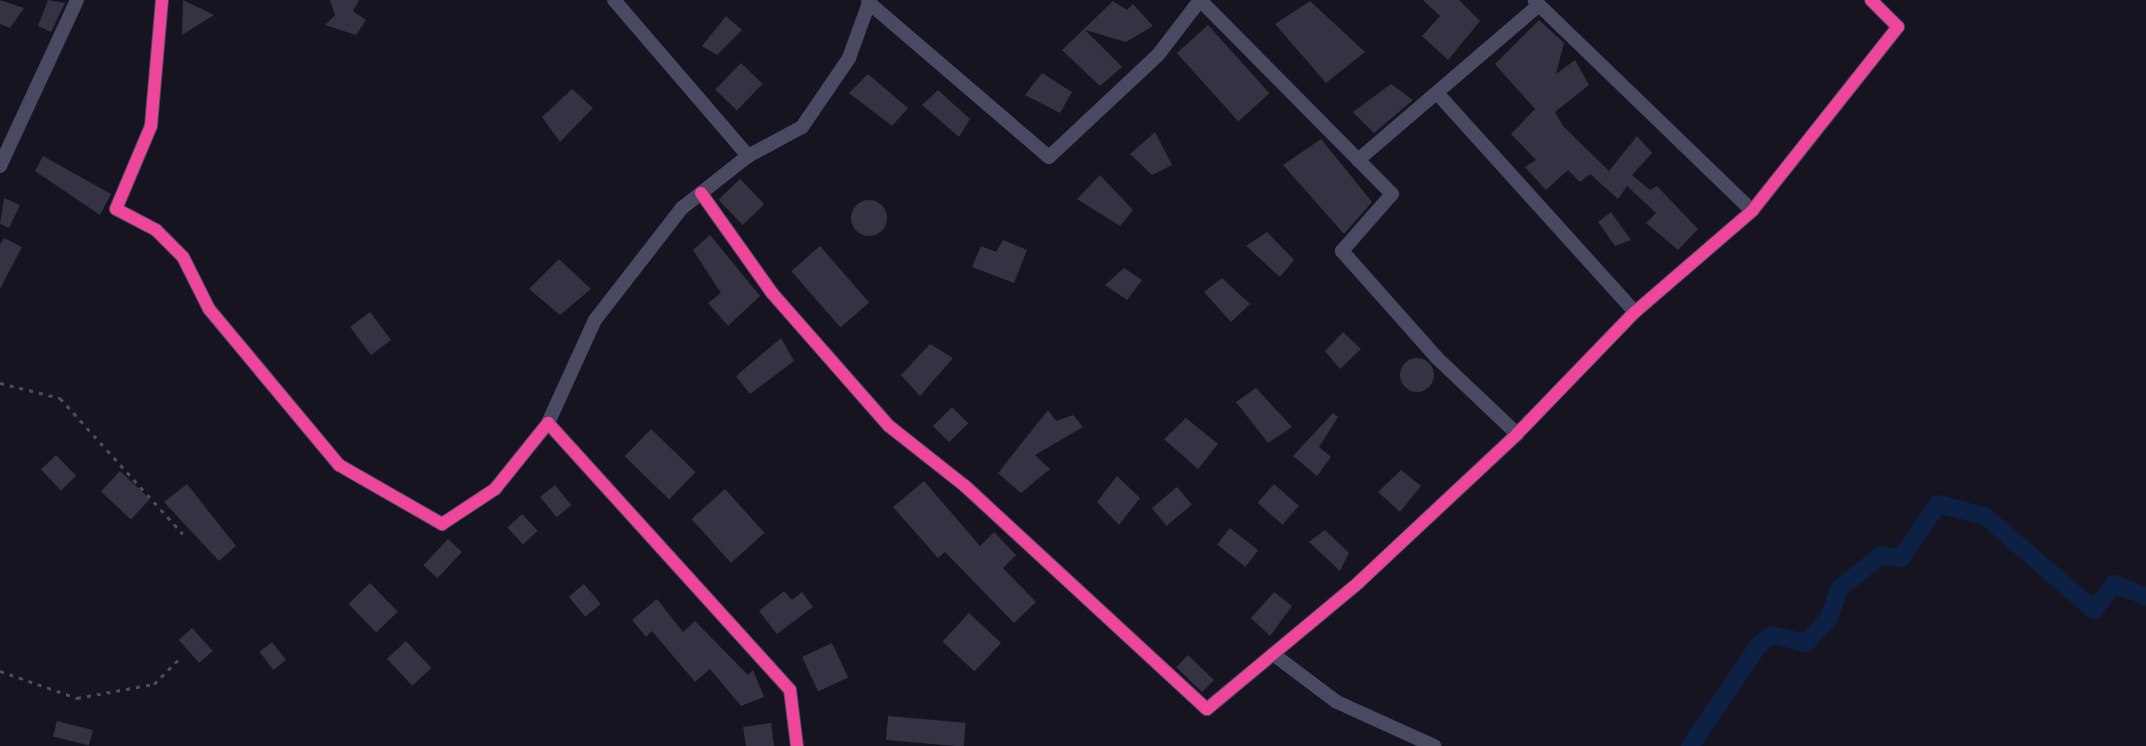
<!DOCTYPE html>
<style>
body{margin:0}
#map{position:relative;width:2146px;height:746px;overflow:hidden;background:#161421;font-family:"DejaVu Sans",sans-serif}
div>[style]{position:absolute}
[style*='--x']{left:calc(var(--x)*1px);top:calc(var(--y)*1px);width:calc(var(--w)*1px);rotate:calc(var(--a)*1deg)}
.canal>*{height:18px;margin:-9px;padding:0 9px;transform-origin:9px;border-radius:9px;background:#0d2144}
.building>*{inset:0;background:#343243;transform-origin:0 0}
.round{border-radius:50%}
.path>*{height:3px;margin-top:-1.5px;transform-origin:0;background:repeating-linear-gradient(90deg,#44505f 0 4px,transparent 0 10px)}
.street>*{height:14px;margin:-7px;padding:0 7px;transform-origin:7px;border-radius:7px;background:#4a4962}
.cycleway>*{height:12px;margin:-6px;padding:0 6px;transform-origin:6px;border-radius:6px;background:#ed469a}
span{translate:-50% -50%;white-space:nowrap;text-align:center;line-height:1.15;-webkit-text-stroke:6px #130f26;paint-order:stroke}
</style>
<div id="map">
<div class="canal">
<i style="--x:1690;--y:746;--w:122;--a:-55.7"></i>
<i style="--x:1759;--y:645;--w:16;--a:-38"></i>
<i style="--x:1772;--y:635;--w:35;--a:13"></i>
<i style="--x:1806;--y:643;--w:34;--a:-47"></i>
<i style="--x:1829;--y:618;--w:31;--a:-71"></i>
<i style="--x:1839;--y:589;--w:54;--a:-39"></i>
<i style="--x:1881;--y:555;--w:20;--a:9"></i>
<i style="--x:1901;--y:558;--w:65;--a:-55.6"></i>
<i style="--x:1938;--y:504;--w:49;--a:14.3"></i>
<i style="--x:1985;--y:516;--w:144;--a:40.8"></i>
<i style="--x:2094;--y:610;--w:33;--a:-52"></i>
<i style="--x:2114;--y:584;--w:34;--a:21"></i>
</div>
<div class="building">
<i style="clip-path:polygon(0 0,24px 8px,10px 28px,0 24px)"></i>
<i style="clip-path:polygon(48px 0,65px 3px,51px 32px,38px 26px)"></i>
<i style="clip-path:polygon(183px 0,214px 15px,182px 35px)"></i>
<i style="clip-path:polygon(330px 0,359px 0,353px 11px,366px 20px,356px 35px,325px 25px,335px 15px)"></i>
<i style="clip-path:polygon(1423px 0,1459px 0,1480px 21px,1448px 60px,1422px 36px,1440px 16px)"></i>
<i style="clip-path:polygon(1113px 1px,1127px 10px,1133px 4px,1153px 26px,1126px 42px,1085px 30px,1122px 67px,1100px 86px,1062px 50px)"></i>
<i style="clip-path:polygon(1310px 1px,1365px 52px,1326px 83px,1275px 24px)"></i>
<i style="clip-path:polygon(726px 16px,742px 30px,717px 55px,702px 46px)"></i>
<i style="clip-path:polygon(1539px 20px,1564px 43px,1556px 74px,1575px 60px,1589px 85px,1555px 112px,1563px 126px,1609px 171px,1637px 136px,1652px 153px,1632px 175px,1650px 190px,1657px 186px,1698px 229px,1678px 250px,1646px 223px,1656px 213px,1627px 186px,1618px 199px,1590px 174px,1580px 182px,1568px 170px,1546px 190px,1525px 167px,1536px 160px,1511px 134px,1535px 109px,1495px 64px)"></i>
<i style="left:1208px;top:25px;width:92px;height:42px;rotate:48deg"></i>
<i style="left:741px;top:63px;width:30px;height:37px;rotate:44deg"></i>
<i style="clip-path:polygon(1042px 73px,1072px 92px,1060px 113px,1025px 95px)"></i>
<i style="clip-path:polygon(868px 74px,908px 108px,892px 126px,849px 93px)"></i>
<i style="clip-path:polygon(1391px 84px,1413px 100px,1374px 133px,1353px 112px)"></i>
<i style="clip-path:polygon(572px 89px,593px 108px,560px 142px,542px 117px)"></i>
<i style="clip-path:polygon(938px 90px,970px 119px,959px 137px,922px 105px)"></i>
<i style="clip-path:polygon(1155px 132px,1172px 165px,1152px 175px,1130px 154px)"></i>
<i style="clip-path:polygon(1321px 139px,1372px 202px,1344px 234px,1283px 165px)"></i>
<i style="clip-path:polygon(43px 156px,111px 194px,100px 215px,35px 171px)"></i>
<i style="clip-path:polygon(1100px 175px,1133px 210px,1120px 226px,1077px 199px)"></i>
<i style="left:740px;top:179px;width:35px;height:30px;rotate:46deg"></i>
<i style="clip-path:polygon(4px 198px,20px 205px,9px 228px,0 224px)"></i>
<i class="round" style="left:851px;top:200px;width:36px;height:36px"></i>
<i style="clip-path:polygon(1611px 212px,1631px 240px,1615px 246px,1598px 222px)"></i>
<i style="clip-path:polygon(1267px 232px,1294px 260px,1280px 277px,1246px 246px)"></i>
<i style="clip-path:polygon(710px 235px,760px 296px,728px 326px,708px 303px,721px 293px,693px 250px)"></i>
<i style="clip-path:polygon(4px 238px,22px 247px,0 289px,0 245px)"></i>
<i style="clip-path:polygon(1003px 240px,1027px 250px,1014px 283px,972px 267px,981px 246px,996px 252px)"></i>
<i style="left:820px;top:246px;width:75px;height:38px;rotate:49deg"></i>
<i style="clip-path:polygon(559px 259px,591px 289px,560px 315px,529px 289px)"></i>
<i style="clip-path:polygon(1124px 268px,1142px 280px,1127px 300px,1105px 285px)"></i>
<i style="clip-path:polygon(1222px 278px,1250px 304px,1231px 322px,1204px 292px)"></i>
<i style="left:370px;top:312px;width:35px;height:25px;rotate:53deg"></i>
<i style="clip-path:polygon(1343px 332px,1361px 349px,1340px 369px,1325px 351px)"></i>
<i style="clip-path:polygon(781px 338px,794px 361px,750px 394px,736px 376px)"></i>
<i style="clip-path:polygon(930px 344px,953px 358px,920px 396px,901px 375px)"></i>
<i class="round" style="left:1400px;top:358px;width:34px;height:34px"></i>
<i style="clip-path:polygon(1256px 388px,1292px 427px,1268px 443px,1236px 402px)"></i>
<i style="left:952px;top:407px;width:23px;height:27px;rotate:45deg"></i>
<i style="clip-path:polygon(1048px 410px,1056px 421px,1073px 415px,1083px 427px,1035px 455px,1050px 469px,1021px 493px,998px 473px)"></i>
<i style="clip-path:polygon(1333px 413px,1338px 417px,1319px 447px,1331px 457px,1317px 476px,1293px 456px)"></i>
<i style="clip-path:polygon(1186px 418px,1218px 444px,1198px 469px,1164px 439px)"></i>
<i style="left:651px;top:429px;width:62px;height:38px;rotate:44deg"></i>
<i style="left:56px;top:455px;width:29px;height:21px;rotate:46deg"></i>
<i style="clip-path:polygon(1401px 470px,1421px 486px,1400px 512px,1378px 492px)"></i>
<i style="left:120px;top:471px;width:41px;height:28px;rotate:43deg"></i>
<i style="clip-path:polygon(1117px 476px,1140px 498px,1119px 525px,1097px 502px)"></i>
<i style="clip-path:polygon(924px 481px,980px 546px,994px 532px,1016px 555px,1003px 568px,1036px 602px,1014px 623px,945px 552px,938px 558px,893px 507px)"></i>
<i style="clip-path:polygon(187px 484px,236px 546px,219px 561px,164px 502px)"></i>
<i style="left:1274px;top:484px;width:33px;height:25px;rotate:41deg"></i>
<i style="left:555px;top:485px;width:26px;height:19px;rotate:51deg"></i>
<i style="left:1177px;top:487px;width:23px;height:33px;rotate:50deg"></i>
<i style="left:725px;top:489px;width:59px;height:45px;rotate:48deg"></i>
<i style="left:522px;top:514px;width:23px;height:20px;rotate:47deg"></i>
<i style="left:1230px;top:528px;width:36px;height:21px;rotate:38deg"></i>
<i style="clip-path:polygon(1325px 530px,1349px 553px,1340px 571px,1309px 542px)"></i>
<i style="left:448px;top:539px;width:19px;height:36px;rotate:43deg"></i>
<i style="left:370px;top:583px;width:40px;height:30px;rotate:46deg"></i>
<i style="left:584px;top:584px;width:26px;height:20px;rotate:50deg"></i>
<i style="clip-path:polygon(784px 591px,792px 600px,802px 592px,813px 607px,777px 634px,759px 611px)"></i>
<i style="clip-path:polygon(1274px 592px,1292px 606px,1270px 636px,1251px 618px)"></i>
<i style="clip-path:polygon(657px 599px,683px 632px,695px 621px,748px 675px,753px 670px,764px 697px,741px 706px,710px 669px,695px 682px,652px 631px,646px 637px,632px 620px)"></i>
<i style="left:969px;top:613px;width:44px;height:39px;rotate:43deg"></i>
<i style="left:192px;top:628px;width:31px;height:18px;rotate:48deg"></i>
<i style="left:406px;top:641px;width:37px;height:26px;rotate:47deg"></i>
<i style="left:272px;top:642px;width:23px;height:16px;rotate:52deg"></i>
<i style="left:832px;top:643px;width:38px;height:33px;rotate:65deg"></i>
<i style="left:1188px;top:655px;width:36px;height:17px;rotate:44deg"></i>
<i style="left:888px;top:716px;width:78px;height:24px;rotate:5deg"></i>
<i style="left:57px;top:721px;width:37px;height:16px;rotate:14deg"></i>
<i style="clip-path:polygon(771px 723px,774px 746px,746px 746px,743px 727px)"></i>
</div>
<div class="path">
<i style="--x:0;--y:383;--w:62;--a:14"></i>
<i style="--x:60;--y:398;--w:183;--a:47.9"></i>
<i style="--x:0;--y:671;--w:82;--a:19.3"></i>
<i style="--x:77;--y:698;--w:78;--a:-10.3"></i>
<i style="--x:154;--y:684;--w:34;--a:-45"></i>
</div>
<div class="street">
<i style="--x:162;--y:0;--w:126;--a:95"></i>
<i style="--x:151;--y:126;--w:90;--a:112.9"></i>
<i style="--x:116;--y:209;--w:45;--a:27.7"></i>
<i style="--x:156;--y:230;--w:38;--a:45"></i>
<i style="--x:183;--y:257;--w:58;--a:63.4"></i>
<i style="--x:209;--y:309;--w:203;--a:50.2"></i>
<i style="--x:339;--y:465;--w:119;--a:29.8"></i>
<i style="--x:442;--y:524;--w:64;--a:-33.4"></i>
<i style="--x:495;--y:489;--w:85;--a:-51.2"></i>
<i style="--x:548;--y:423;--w:360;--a:47.8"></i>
<i style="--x:790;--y:690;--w:56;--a:82.9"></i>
<i style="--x:614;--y:0;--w:206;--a:49.3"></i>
<i style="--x:868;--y:2;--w:238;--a:40.6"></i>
<i style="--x:1049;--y:157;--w:149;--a:-43.1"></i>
<i style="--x:1158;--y:55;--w:69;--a:-52.6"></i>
<i style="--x:1202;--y:2;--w:270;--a:45.3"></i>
<i style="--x:1392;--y:194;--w:76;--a:131.3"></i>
<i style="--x:1342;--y:251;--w:142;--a:48.4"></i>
<i style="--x:1436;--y:357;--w:112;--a:43.5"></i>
<i style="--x:1539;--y:5;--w:296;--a:44"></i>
<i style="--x:1437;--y:93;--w:295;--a:47.9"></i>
<i style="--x:1358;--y:160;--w:238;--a:-40.6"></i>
<i style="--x:1539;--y:5;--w:6;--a:-135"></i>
<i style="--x:0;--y:166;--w:183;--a:-65.1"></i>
<i style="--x:701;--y:193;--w:123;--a:54.6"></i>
<i style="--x:772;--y:293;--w:177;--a:48.7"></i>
<i style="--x:889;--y:426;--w:97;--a:38.3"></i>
<i style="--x:965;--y:486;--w:329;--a:42.7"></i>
<i style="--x:1207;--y:709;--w:197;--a:-39.8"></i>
<i style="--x:1358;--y:583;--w:218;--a:-43.1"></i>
<i style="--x:1517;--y:434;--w:170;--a:-46"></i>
<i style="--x:1635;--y:312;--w:155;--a:-40.8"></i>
<i style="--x:1752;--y:211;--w:235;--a:-51.6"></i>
<i style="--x:1898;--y:27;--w:38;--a:-135"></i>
<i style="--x:548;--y:423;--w:113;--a:-65.5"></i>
<i style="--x:595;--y:320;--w:142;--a:-52.2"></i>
<i style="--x:682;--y:208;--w:84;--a:-38.2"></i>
<i style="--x:748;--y:156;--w:61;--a:-28.2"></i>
<i style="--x:802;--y:127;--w:83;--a:-55.7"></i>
<i style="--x:849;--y:58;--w:62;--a:-70.1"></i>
<i style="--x:1273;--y:654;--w:80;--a:36.9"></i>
<i style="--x:1337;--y:702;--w:107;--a:24.4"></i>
</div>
<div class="cycleway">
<i style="--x:162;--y:0;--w:126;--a:95"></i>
<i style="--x:151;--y:126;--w:90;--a:112.9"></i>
<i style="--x:116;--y:209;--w:45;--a:27.7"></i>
<i style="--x:156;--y:230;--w:38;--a:45"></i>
<i style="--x:183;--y:257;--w:58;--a:63.4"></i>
<i style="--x:209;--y:309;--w:203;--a:50.2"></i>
<i style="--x:339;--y:465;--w:119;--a:29.8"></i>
<i style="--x:442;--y:524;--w:64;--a:-33.4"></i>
<i style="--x:495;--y:489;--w:85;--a:-51.2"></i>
<i style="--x:548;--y:423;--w:360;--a:47.8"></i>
<i style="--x:790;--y:690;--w:56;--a:82.9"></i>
<i style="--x:701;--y:193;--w:123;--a:54.6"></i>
<i style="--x:772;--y:293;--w:177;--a:48.7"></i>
<i style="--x:889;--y:426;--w:97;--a:38.3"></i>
<i style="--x:965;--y:486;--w:329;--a:42.7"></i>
<i style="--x:1207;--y:709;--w:197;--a:-39.8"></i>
<i style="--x:1358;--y:583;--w:218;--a:-43.1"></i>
<i style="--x:1517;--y:434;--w:170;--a:-46"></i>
<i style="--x:1635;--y:312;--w:155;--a:-40.8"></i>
<i style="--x:1752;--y:211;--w:235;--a:-51.6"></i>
<i style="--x:1898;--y:27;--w:38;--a:-135"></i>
</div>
</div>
